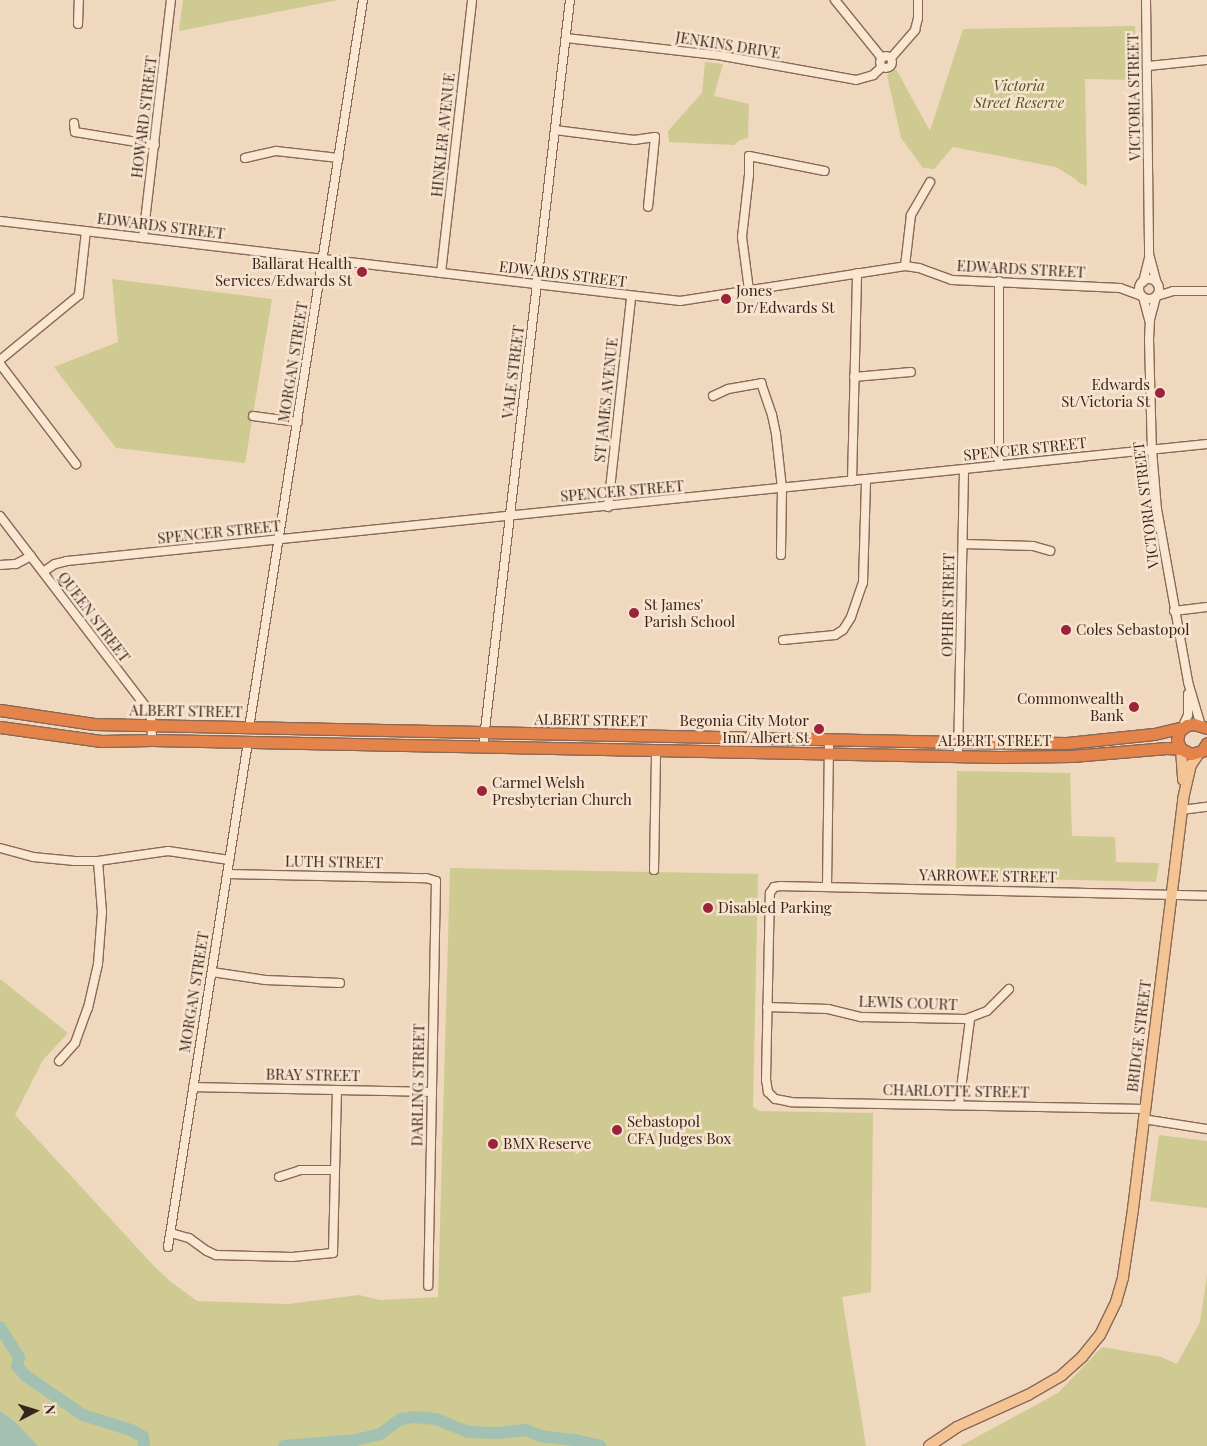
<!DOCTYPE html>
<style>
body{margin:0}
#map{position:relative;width:1207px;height:1446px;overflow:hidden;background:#f0d8be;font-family:"Playfair Display",serif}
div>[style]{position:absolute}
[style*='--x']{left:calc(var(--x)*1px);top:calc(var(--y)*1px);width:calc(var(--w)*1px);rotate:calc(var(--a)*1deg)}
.green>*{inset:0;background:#ceca92}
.water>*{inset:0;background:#a2c1b2}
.river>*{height:12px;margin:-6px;padding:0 6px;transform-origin:6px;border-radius:6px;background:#a2c1b2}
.roads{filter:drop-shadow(1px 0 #896856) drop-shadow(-1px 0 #896856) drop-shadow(0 1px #896856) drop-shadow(0 -1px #896856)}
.minor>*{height:8px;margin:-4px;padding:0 4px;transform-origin:4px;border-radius:4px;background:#fae7d2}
.minor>.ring{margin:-4px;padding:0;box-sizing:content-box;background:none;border:8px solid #fae7d2;border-radius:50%}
.major>*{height:10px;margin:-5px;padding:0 5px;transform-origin:5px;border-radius:5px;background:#f5c494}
.highway>*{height:11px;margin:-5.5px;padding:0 5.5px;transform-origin:5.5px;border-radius:5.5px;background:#e4834a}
.dots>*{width:14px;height:14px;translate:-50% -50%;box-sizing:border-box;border:2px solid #f7e3ce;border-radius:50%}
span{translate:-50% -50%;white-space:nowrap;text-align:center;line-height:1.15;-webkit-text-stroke:5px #f7e3ce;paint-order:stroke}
.street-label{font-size:15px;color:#38241c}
.park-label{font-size:15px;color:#525521;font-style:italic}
.poi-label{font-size:15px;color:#38241c}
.right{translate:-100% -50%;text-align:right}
.left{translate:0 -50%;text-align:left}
.north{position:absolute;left:10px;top:1386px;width:50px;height:50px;-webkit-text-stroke:4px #f7e3ce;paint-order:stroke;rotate:85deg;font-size:14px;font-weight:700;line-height:20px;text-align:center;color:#38241c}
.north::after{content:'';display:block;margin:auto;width:18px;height:22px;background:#38241c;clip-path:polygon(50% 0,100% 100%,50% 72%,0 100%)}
</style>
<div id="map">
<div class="green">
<i style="clip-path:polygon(183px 0,338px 0,179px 31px)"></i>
<i style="clip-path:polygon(1135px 26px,1136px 80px,1085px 79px,1087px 186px,1077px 182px,1077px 180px,1056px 167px,953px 147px,934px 169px,923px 168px,901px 138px,887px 75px,896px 69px,930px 131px,963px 29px)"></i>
<i style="clip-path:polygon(705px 62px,723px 64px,714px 96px,749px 104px,748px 138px,740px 140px,734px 145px,669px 142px,668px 131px,702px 93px)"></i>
<i style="clip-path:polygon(112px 279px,272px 299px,245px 463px,116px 448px,54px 367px,118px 342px)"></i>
<i style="clip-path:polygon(957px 771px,1070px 773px,1072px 836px,1115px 837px,1116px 862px,1159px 863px,1156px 882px,956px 877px)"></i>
<i style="clip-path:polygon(450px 868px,758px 874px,753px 1107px,759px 1111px,873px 1113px,871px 1292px,842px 1297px,866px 1446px,0 1446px,0 979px,68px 1033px,43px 1060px,15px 1115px,152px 1264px,171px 1282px,197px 1301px,288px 1304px,359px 1295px,380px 1300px,438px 1297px)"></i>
<i style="clip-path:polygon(1159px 1135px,1207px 1141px,1207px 1208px,1150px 1201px)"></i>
<i style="clip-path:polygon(1207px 1275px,1207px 1446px,960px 1446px,1058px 1393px,1102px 1347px,1161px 1357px,1177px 1364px,1200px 1322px)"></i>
</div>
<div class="water">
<i style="clip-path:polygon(0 1411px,13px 1420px,38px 1446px,0 1446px)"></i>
</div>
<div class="river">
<i style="--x:0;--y:1327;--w:36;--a:58"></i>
<i style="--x:19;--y:1357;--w:9;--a:103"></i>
<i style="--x:17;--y:1366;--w:13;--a:48"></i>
<i style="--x:26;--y:1376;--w:69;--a:34.4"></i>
<i style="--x:83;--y:1415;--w:50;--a:17.4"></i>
<i style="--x:131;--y:1430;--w:14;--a:30"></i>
<i style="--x:143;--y:1437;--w:9;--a:84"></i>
<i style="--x:284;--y:1446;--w:72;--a:-4.8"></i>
<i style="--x:356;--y:1440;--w:25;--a:-14"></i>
<i style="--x:380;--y:1434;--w:26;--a:-36"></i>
<i style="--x:401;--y:1419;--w:12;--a:-9"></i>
<i style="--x:413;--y:1417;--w:23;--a:5"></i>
<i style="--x:436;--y:1419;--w:35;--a:22"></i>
<i style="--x:468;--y:1432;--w:29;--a:2"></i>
<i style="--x:497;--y:1433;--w:29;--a:-6"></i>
<i style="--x:526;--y:1430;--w:15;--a:23"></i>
<i style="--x:540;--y:1436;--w:35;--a:7"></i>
<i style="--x:575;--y:1440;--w:26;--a:13"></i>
</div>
<div class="roads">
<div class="minor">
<i style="--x:835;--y:0;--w:75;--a:51"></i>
<i style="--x:1146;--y:0;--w:254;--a:89.3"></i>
<i style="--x:1149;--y:254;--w:30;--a:75"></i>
<i style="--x:78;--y:24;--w:24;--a:-88"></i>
<i style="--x:566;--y:38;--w:158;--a:6.5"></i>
<i style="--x:723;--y:56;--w:135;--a:10.2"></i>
<i style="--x:856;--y:80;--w:18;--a:-16"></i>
<i style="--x:873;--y:75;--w:12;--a:-42"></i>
<i class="ring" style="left:880px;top:56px;width:4px;height:4px"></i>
<i style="--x:891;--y:58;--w:37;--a:-49"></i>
<i style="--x:915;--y:30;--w:12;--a:-76"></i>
<i style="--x:918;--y:18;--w:18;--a:-90"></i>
<i style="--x:1147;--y:66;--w:60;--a:-5.7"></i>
<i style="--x:74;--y:123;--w:9;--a:84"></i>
<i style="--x:75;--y:132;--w:81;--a:9.2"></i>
<i style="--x:555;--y:130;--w:80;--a:7.2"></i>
<i style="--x:634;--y:140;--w:21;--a:-8"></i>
<i style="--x:655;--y:137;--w:70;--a:95.7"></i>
<i style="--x:245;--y:158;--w:32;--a:-13"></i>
<i style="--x:276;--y:151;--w:63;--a:6.3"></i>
<i style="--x:0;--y:221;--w:685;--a:6.71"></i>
<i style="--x:680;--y:301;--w:228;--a:-8.8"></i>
<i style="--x:905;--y:266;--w:14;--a:8"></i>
<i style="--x:919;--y:268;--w:35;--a:20"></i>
<i style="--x:952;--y:280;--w:168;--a:2.7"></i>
<i style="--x:1120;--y:288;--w:23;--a:20"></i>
<i style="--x:143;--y:238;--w:240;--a:-83.3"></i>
<i style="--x:905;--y:266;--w:51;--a:-83.3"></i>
<i style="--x:911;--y:215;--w:38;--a:-60"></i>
<i style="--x:441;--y:273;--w:275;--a:-83.5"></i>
<i class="ring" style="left:1139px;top:279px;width:12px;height:12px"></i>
<i style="--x:1143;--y:282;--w:25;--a:-76"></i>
<i style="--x:749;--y:290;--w:53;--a:-97.5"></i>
<i style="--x:742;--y:237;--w:62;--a:-83.6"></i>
<i style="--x:749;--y:175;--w:19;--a:-90"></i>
<i style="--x:749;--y:156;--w:77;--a:11.2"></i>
<i style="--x:1157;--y:296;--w:17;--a:-17"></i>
<i style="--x:1173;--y:291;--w:34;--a:0"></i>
<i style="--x:1143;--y:297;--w:24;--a:75"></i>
<i style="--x:1156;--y:297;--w:24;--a:105"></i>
<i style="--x:1150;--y:320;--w:19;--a:93"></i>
<i style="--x:1149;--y:339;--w:111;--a:88.5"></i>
<i style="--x:1152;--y:450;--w:59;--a:85.2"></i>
<i style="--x:1157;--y:509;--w:176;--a:79.8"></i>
<i style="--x:1188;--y:682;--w:46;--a:73.5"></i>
<i style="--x:0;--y:360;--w:102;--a:-39.4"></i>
<i style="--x:79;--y:295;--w:64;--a:-83.8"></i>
<i style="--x:0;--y:364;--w:126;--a:52.8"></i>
<i style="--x:854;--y:377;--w:57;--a:-5"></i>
<i style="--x:713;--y:396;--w:17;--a:-25"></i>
<i style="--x:728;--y:389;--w:34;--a:-10"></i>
<i style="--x:761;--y:383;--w:34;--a:71"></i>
<i style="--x:772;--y:415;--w:19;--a:78"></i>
<i style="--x:776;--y:434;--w:54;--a:83.7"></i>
<i style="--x:782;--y:488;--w:67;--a:90.9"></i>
<i style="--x:253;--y:416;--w:45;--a:7.6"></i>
<i style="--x:999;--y:465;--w:184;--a:-90"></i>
<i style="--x:852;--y:481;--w:208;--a:-88.6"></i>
<i style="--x:608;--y:507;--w:211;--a:-83.7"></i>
<i style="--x:0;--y:516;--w:242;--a:52.6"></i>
<i style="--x:147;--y:708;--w:11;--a:68"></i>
<i style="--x:151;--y:718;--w:22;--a:87"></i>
<i style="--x:963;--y:544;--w:70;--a:1.6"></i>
<i style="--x:1033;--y:546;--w:18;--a:16"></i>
<i style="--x:0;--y:565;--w:16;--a:-4"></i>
<i style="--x:16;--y:564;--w:17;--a:-28"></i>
<i style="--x:43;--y:572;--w:14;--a:-34"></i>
<i style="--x:55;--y:564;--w:12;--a:-14"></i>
<i style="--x:67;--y:561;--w:1146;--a:-5.86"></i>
<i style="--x:1174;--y:611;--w:33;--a:-7"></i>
<i style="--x:783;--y:640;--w:52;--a:-5.5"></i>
<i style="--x:835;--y:635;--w:9;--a:-32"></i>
<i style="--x:843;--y:630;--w:15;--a:-58"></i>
<i style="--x:851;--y:617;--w:36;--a:-71"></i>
<i style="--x:863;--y:583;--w:104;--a:-88.3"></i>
<i style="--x:1183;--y:726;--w:12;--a:-66"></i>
<i style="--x:1188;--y:715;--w:21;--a:-90"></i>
<i style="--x:249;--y:728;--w:737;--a:-81.1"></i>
<i style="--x:483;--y:747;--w:752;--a:-83.36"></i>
<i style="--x:958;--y:757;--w:288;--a:-88.8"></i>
<i style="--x:1181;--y:810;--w:26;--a:-7"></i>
<i style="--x:0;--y:848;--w:34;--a:15"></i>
<i style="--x:33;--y:857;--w:42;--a:5.4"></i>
<i style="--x:75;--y:861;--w:23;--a:0"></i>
<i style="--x:98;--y:861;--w:71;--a:-8.1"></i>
<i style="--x:168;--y:851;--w:62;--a:8.4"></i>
<i style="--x:654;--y:870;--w:119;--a:-89"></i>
<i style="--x:227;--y:874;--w:199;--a:1.2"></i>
<i style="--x:426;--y:878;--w:10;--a:17"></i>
<i style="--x:436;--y:881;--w:405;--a:91.1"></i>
<i style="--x:827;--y:887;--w:147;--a:-89.2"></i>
<i style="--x:212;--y:972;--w:54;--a:8.6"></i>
<i style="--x:265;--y:980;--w:75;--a:2.3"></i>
<i style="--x:767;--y:1007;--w:61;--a:1.9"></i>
<i style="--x:828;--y:1009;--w:34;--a:14"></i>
<i style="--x:861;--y:1017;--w:105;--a:1.1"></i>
<i style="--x:966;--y:1019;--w:22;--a:-21"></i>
<i style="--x:987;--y:1011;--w:31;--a:-45"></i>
<i style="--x:59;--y:1061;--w:24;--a:-48"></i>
<i style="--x:75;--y:1043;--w:37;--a:-70"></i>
<i style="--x:88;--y:1008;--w:45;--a:-77.2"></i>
<i style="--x:98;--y:964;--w:52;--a:-85.6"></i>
<i style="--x:102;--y:912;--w:51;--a:-94.5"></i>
<i style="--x:193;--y:1087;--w:239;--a:1.2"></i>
<i style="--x:959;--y:1104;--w:86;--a:-82.6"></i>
<i style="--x:1144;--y:1109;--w:353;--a:-178.9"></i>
<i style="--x:791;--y:1102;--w:16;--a:-169"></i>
<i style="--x:775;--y:1099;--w:10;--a:-135"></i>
<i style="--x:768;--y:1092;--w:12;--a:-99"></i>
<i style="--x:766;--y:1080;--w:187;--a:-88.8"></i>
<i style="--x:770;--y:893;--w:7;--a:-56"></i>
<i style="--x:774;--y:887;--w:7;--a:-8"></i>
<i style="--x:781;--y:886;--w:426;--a:1.3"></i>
<i style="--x:1143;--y:1119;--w:65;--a:8.9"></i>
<i style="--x:279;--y:1177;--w:22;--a:-18"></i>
<i style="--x:300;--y:1170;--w:34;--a:0"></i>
<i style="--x:171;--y:1233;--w:19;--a:16"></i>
<i style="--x:189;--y:1238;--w:22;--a:36"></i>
<i style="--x:207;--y:1251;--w:10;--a:24"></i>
<i style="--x:216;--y:1255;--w:76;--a:1.5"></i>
<i style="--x:292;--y:1257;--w:41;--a:-5.6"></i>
<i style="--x:333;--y:1253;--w:163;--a:-88.6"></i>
<i style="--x:168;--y:1247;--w:511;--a:-81"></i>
</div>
<div class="major">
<i style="--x:1181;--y:749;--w:31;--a:86"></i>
<i style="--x:929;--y:1446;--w:34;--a:-34"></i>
<i style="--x:957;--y:1427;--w:78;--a:-24.3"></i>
<i style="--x:1028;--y:1395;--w:39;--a:-30"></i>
<i style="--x:1062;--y:1375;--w:27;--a:-42"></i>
<i style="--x:1082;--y:1357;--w:28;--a:-51"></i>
<i style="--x:1100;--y:1335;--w:37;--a:-64"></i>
<i style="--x:1116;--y:1302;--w:26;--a:-74"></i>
<i style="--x:1123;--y:1277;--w:69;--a:-81.6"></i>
<i style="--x:1133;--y:1209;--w:413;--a:-83"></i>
<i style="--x:1183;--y:799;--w:35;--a:-77"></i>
<i style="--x:1191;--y:765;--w:14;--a:-56"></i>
</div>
<div class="highway">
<i style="--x:0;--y:710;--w:95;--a:8.5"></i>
<i style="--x:94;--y:724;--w:865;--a:1.19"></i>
<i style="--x:959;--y:742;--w:108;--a:0.5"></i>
<i style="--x:1067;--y:743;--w:87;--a:-5.9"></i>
<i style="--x:1154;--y:734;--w:28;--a:-13"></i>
<i style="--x:0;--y:727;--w:102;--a:7.9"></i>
<i style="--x:101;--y:741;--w:51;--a:-1.1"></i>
<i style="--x:152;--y:740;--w:848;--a:1.15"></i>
<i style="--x:1000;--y:757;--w:72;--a:-0.8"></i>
<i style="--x:1072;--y:756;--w:95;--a:-4.8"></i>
<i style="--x:1167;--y:748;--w:14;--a:4"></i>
<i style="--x:1207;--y:728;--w:14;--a:-163"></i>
<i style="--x:1194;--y:724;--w:7;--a:172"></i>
<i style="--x:1187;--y:725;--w:10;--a:143"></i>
<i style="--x:1179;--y:731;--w:10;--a:101"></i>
<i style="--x:1177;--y:741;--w:9;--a:63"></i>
<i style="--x:1181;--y:749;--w:11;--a:27"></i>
<i style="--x:1191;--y:754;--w:11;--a:-15"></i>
<i style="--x:1202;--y:751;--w:9;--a:-58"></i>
</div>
</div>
<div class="dots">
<i style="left:362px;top:272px;background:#9b243b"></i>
<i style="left:726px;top:299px;background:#9b243b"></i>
<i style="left:1160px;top:393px;background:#9b243b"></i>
<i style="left:634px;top:613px;background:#9b243b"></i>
<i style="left:1066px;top:630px;background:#9b243b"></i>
<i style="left:1134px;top:707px;background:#9b243b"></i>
<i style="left:819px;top:729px;background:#9b243b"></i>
<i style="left:482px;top:791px;background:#9b243b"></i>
<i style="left:708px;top:908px;background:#9b243b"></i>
<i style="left:617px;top:1130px;background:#9b243b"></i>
<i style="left:493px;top:1144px;background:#9b243b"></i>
</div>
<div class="street-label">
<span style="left:728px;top:45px;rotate:9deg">JENKINS DRIVE</span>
<span style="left:1134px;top:97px;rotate:-91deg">VICTORIA STREET</span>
<span style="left:144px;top:117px;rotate:-83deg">HOWARD STREET</span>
<span style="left:443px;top:135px;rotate:-84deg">HINKLER AVENUE</span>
<span style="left:161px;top:226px;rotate:7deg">EDWARDS STREET</span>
<span style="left:1021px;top:269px;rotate:3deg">EDWARDS STREET</span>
<span style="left:563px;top:274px;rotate:7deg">EDWARDS STREET</span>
<span style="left:293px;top:362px;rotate:-81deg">MORGAN STREET</span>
<span style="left:513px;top:372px;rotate:-83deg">VALE STREET</span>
<span style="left:606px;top:400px;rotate:-84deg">ST JAMES AVENUE</span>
<span style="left:1025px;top:449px;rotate:-6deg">SPENCER STREET</span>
<span style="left:622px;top:491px;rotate:-5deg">SPENCER STREET</span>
<span style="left:1146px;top:505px;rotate:-97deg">VICTORIA STREET</span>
<span style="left:219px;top:532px;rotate:-6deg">SPENCER STREET</span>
<span style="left:948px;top:605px;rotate:-89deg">OPHIR STREET</span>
<span style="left:94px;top:617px;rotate:53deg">QUEEN STREET</span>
<span style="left:186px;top:711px;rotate:1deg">ALBERT STREET</span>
<span style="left:591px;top:720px;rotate:1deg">ALBERT STREET</span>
<span style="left:995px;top:741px">ALBERT STREET</span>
<span style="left:334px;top:862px;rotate:1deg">LUTH STREET</span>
<span style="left:988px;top:876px;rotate:1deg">YARROWEE STREET</span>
<span style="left:194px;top:992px;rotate:-81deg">MORGAN STREET</span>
<span style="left:908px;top:1003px;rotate:2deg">LEWIS COURT</span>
<span style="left:1139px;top:1036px;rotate:-83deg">BRIDGE STREET</span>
<span style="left:313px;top:1075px;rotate:1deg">BRAY STREET</span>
<span style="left:418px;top:1085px;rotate:-89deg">DARLING STREET</span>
<span style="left:956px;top:1091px;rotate:1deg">CHARLOTTE STREET</span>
</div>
<div class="park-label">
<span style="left:1019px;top:94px">Victoria<br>Street Reserve</span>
</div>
<div class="poi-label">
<span class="right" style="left:352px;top:272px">Ballarat Health<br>Services/Edwards St</span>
<span class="left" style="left:736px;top:299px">Jones<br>Dr/Edwards St</span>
<span class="right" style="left:1150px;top:393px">Edwards<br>St/Victoria St</span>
<span class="left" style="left:644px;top:613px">St James'<br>Parish School</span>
<span class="left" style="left:1076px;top:630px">Coles Sebastopol</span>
<span class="right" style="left:1124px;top:707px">Commonwealth<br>Bank</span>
<span class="right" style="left:809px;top:729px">Begonia City Motor<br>Inn/Albert St</span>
<span class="left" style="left:492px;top:791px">Carmel Welsh<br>Presbyterian Church</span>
<span class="left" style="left:718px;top:908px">Disabled Parking</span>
<span class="left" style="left:627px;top:1130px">Sebastopol<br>CFA Judges Box</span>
<span class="left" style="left:503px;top:1144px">BMX Reserve</span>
</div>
<div class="north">N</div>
</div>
